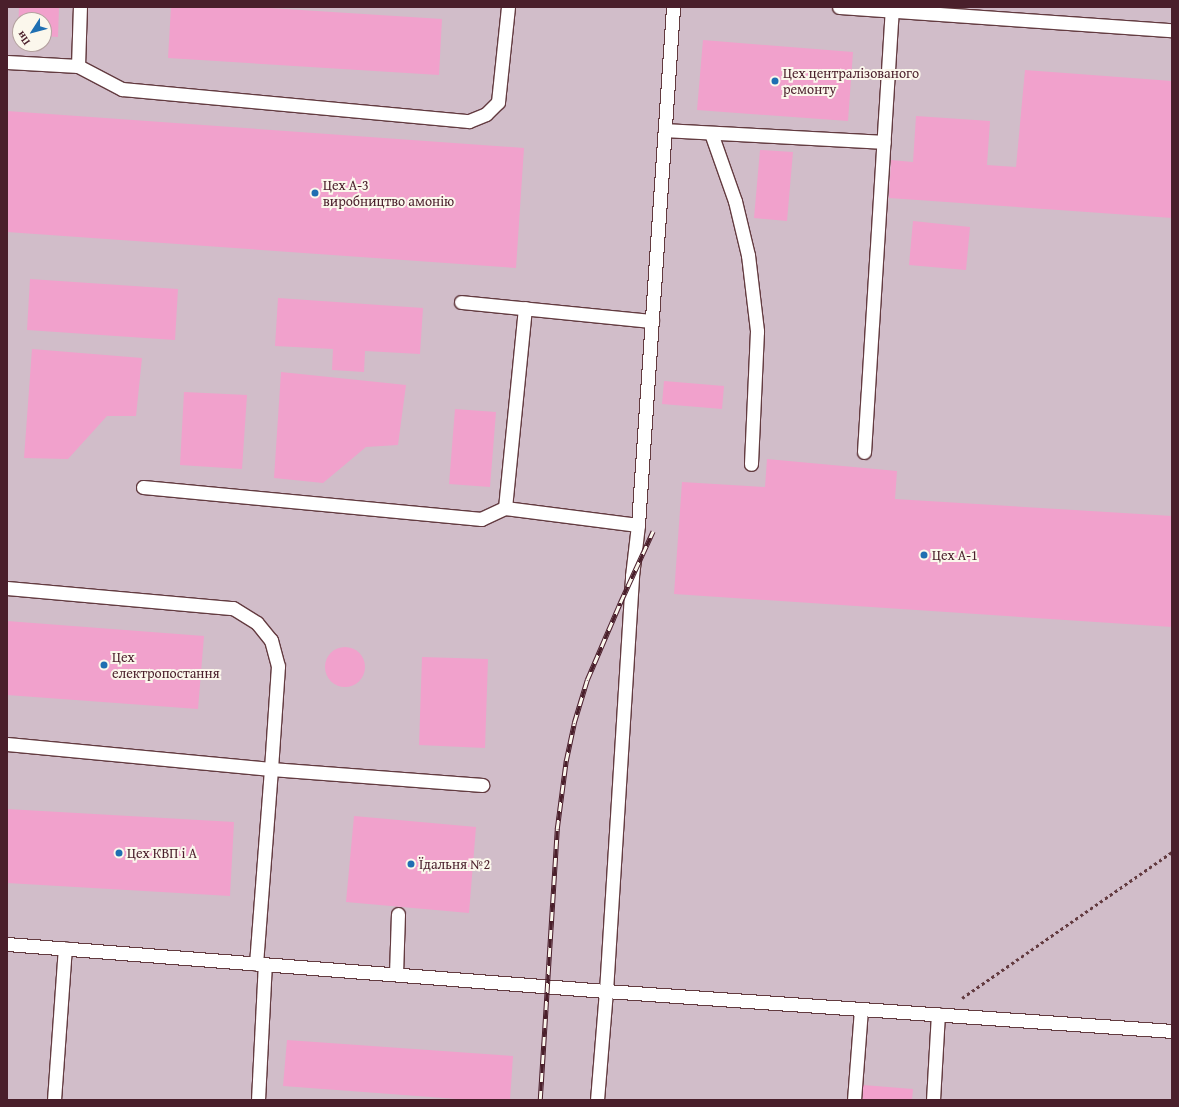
<!DOCTYPE html>
<meta charset="utf-8">
<style>
body{margin:0}
#map{position:relative;width:1179px;height:1107px;overflow:hidden;background:#eedcba;font-family:"Gentium Book Plus",serif}
div>[style]{position:absolute}
[style*='--x']{left:calc(var(--x)*1px);top:calc(var(--y)*1px);width:calc(var(--w)*1px);rotate:calc(var(--a)*1deg)}
.industrial>*{inset:0;background:#d1bdc9}
.building>*{inset:0;background:#f1a1cc}
.round{border-radius:50%}
.path>*{height:2.5px;margin-top:-1.25px;transform-origin:0;background:repeating-linear-gradient(90deg,#633b40 0 3px,transparent 0 6px)}
.roads{filter:drop-shadow(1px 0 #633b40) drop-shadow(-1px 0 #633b40) drop-shadow(0 1px #633b40) drop-shadow(0 -1px #633b40)}
.service>*{height:13px;margin:-6.5px;padding:0 6.5px;transform-origin:6.5px;border-radius:6.5px;background:#fff}
.rail>*{height:4.5px;margin-top:-2.25px;transform-origin:0;background:repeating-linear-gradient(90deg,#fbf7ec 0 9px,#4a1f2b 0 18px);box-sizing:border-box;border-block:1px solid #4a1f2b}
.dots>*{width:11px;height:11px;translate:-50% -50%;box-sizing:border-box;border:2px solid #fbf7ec;border-radius:50%}
span{translate:-50% -50%;white-space:nowrap;text-align:center;line-height:1.15;-webkit-text-stroke:4px #fbf7ec;paint-order:stroke}
.poi-label{font-size:14px;color:#4a1f2b}
.left{translate:0 -50%;text-align:left}
.frame{position:absolute;inset:0;border:8px solid #4a1f2b;pointer-events:none}
.north{position:absolute;left:12px;top:12px;width:40px;height:40px;box-sizing:border-box;background:#fbf7ec;border:1px solid #b4a19f;border-radius:50%;rotate:234deg;font-size:11px;font-weight:700;line-height:16px;text-align:center;color:#4a1f2b}
.north::after{content:'';display:block;margin:auto;width:14px;height:18px;background:#1f6fb2;clip-path:polygon(50% 0,100% 100%,50% 72%,0 100%)}
</style>
<div id="map">
<div class="industrial">
<i style="clip-path:polygon(evenodd,7px 7px,1172px 7px,1172px 1100px,7px 1100px,7px 7px,20px 20px,44px 20px,44px 44px,20px 44px,20px 20px)"></i>
</div>
<div class="building">
<i style="clip-path:polygon(19px 7px,59px 7px,58px 37px,44px 36px,44px 20px,20px 20px,20px 34px,18px 34px)"></i>
<i style="clip-path:polygon(171px 7px,254px 7px,442px 19px,439px 75px,168px 58px)"></i>
<i style="clip-path:polygon(703px 40px,853px 52px,848px 121px,697px 110px)"></i>
<i style="clip-path:polygon(1025px 70px,1172px 81px,1172px 218px,889px 198px,891px 160px,913px 162px,916px 116px,990px 121px,987px 165px,1016px 167px)"></i>
<i style="clip-path:polygon(7px 111px,524px 148px,516px 268px,7px 232px)"></i>
<i style="clip-path:polygon(760px 150px,793px 152px,787px 221px,754px 218px)"></i>
<i style="clip-path:polygon(913px 221px,970px 227px,966px 270px,909px 265px)"></i>
<i style="clip-path:polygon(30px 279px,178px 289px,175px 340px,27px 330px)"></i>
<i style="clip-path:polygon(278px 298px,423px 308px,420px 354px,365px 351px,364px 372px,332px 370px,333px 349px,275px 346px)"></i>
<i style="clip-path:polygon(32px 349px,142px 358px,136px 416px,107px 416px,68px 459px,24px 458px)"></i>
<i style="clip-path:polygon(281px 372px,406px 385px,398px 445px,366px 447px,323px 483px,274px 478px)"></i>
<i style="clip-path:polygon(664px 381px,724px 386px,722px 409px,662px 404px)"></i>
<i style="clip-path:polygon(184px 392px,247px 395px,242px 469px,180px 465px)"></i>
<i style="clip-path:polygon(455px 409px,496px 412px,490px 487px,449px 484px)"></i>
<i style="clip-path:polygon(767px 459px,897px 471px,895px 499px,1172px 516px,1172px 627px,674px 594px,682px 482px,765px 487px)"></i>
<i style="clip-path:polygon(7px 621px,204px 636px,198px 709px,7px 695px)"></i>
<i class="round" style="left:325px;top:647px;width:40px;height:40px"></i>
<i style="clip-path:polygon(422px 657px,488px 659px,485px 748px,419px 745px)"></i>
<i style="clip-path:polygon(7px 809px,234px 822px,230px 896px,7px 883px)"></i>
<i style="clip-path:polygon(354px 816px,476px 827px,469px 913px,346px 902px)"></i>
<i style="clip-path:polygon(287px 1040px,513px 1056px,510px 1100px,471px 1100px,283px 1086px)"></i>
<i style="clip-path:polygon(863px 1085px,913px 1089px,912px 1100px,862px 1100px)"></i>
</div>
<div class="path">
<i style="--x:962;--y:998;--w:256;--a:-34.8"></i>
</div>
<div class="roads">
<div class="service">
<i style="--x:839;--y:7;--w:334;--a:4"></i>
<i style="--x:7;--y:62;--w:71;--a:3.2"></i>
<i style="--x:78;--y:66;--w:50;--a:27.6"></i>
<i style="--x:122;--y:89;--w:348;--a:5.3"></i>
<i style="--x:469;--y:121;--w:18;--a:-22"></i>
<i style="--x:486;--y:114;--w:17;--a:-45"></i>
<i style="--x:498;--y:102;--w:96;--a:-84"></i>
<i style="--x:78;--y:66;--w:59;--a:-88.1"></i>
<i style="--x:665;--y:130;--w:219;--a:3.1"></i>
<i style="--x:711;--y:133;--w:72;--a:70.6"></i>
<i style="--x:735;--y:201;--w:56;--a:76.5"></i>
<i style="--x:748;--y:255;--w:77;--a:83.2"></i>
<i style="--x:757;--y:331;--w:133;--a:92.6"></i>
<i style="--x:461;--y:302;--w:192;--a:5.7"></i>
<i style="--x:864;--y:452;--w:442;--a:-86.4"></i>
<i style="--x:143;--y:487;--w:340;--a:5.4"></i>
<i style="--x:481;--y:519;--w:26;--a:-25"></i>
<i style="--x:505;--y:508;--w:134;--a:7.3"></i>
<i style="--x:505;--y:508;--w:201;--a:-84.3"></i>
<i style="--x:7;--y:588;--w:227;--a:5.1"></i>
<i style="--x:233;--y:608;--w:28;--a:32"></i>
<i style="--x:257;--y:623;--w:22;--a:51"></i>
<i style="--x:271;--y:640;--w:27;--a:75"></i>
<i style="--x:278;--y:666;--w:103;--a:93.9"></i>
<i style="--x:271;--y:769;--w:212;--a:4.3"></i>
<i style="--x:7;--y:744;--w:265;--a:5.4"></i>
<i style="--x:271;--y:769;--w:195;--a:94.4"></i>
<i style="--x:7;--y:944;--w:601;--a:4.49"></i>
<i style="--x:606;--y:991;--w:567;--a:4.04"></i>
<i style="--x:396;--y:974;--w:60;--a:-88.1"></i>
<i style="--x:54;--y:1100;--w:152;--a:-85.9"></i>
<i style="--x:258;--y:1100;--w:136;--a:-87.1"></i>
<i style="--x:597;--y:1100;--w:109;--a:-85.3"></i>
<i style="--x:606;--y:991;--w:416;--a:-86.4"></i>
<i style="--x:632;--y:576;--w:51;--a:-83.3"></i>
<i style="--x:638;--y:525;--w:519;--a:-86.13"></i>
<i style="--x:854;--y:1100;--w:91;--a:-85.6"></i>
<i style="--x:933;--y:1100;--w:86;--a:-86.7"></i>
</div>
</div>
<div class="rail">
<i style="--x:540;--y:1100;--w:272;--a:-86.4"></i>
<i style="--x:557;--y:829;--w:69;--a:-82.5"></i>
<i style="--x:566;--y:761;--w:39;--a:-78"></i>
<i style="--x:574;--y:723;--w:45;--a:-73.2"></i>
<i style="--x:587;--y:680;--w:84;--a:-66.8"></i>
<i style="--x:620;--y:603;--w:79;--a:-65.4"></i>
</div>
<div class="dots">
<i style="left:775px;top:81px;background:#1f6fb2"></i>
<i style="left:315px;top:193px;background:#1f6fb2"></i>
<i style="left:924px;top:555px;background:#1f6fb2"></i>
<i style="left:104px;top:665px;background:#1f6fb2"></i>
<i style="left:119px;top:853px;background:#1f6fb2"></i>
<i style="left:411px;top:864px;background:#1f6fb2"></i>
</div>
<div class="poi-label">
<span class="left" style="left:783px;top:81px">Цех централізованого<br>ремонту</span>
<span class="left" style="left:323px;top:193px">Цех А-3<br>виробництво амонію</span>
<span class="left" style="left:932px;top:555px">Цех А-1</span>
<span class="left" style="left:112px;top:665px">Цех<br>електропостання</span>
<span class="left" style="left:127px;top:853px">Цех КВП і А</span>
<span class="left" style="left:419px;top:864px">Їдальня №2</span>
</div>
<div class="frame"></div>
<div class="north">Пн</div>
</div>
